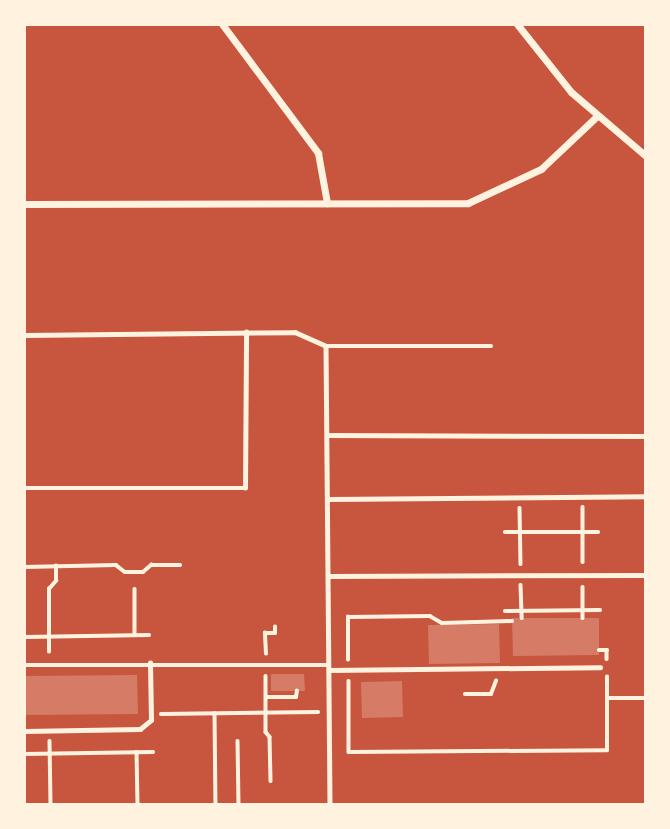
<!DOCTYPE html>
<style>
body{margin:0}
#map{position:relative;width:670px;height:829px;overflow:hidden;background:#c8553d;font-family:Overpass,sans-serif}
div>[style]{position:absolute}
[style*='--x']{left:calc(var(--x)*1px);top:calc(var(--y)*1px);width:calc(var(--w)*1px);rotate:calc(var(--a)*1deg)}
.building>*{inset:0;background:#d67c66}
.path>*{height:3.5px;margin:-1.75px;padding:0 1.75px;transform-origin:1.75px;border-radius:1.75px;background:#fff3e0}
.service>*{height:4.5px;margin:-2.25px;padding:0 2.25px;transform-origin:2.25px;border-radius:2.25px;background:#fff3e0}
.minor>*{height:7px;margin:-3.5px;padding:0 3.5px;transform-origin:3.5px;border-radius:3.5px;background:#fff3e0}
span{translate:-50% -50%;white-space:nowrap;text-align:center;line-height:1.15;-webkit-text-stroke:5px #fff3e0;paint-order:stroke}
.frame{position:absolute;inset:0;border:26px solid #fff3e0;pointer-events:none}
</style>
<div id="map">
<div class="building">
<i style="clip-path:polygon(512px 618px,599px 618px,599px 655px,513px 656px)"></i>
<i style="clip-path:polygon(499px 624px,500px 663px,429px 664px,428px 625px)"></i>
<i style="clip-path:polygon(271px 674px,304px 674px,305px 691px,271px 691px)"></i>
<i style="clip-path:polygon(137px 675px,138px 714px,24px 715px,24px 676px)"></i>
<i style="clip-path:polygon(402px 681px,403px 717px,362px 718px,361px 682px)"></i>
</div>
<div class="path">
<i style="--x:583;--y:507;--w:55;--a:90"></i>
<i style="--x:520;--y:508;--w:56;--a:89"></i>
<i style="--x:505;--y:532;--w:93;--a:0"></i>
<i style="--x:24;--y:567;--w:92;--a:-1.2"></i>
<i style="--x:116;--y:565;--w:11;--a:38"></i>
<i style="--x:125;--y:572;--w:18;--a:0"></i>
<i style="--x:143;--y:572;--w:11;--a:-41"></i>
<i style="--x:151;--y:565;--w:29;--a:0"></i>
<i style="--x:521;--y:585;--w:33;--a:88"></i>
<i style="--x:583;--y:587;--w:31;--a:90"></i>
<i style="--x:135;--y:589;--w:46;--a:90"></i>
<i style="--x:505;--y:611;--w:95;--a:-0.6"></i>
<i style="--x:24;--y:637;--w:125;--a:-0.9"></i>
<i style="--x:599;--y:650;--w:8;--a:0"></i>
<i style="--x:607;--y:650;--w:9;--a:90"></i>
<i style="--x:49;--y:652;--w:63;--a:-90"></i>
<i style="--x:49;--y:589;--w:11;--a:-49"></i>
<i style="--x:56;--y:581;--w:15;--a:-90"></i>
<i style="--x:266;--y:654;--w:21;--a:-93"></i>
<i style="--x:265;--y:633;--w:10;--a:0"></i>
<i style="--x:275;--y:633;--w:6;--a:-90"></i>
<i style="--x:348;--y:660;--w:43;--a:-90"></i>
<i style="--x:348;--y:617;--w:82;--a:-0.7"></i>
<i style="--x:430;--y:616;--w:14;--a:30"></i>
<i style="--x:442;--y:623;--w:70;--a:-1.6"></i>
<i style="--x:266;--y:676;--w:56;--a:90"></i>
<i style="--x:266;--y:732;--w:6;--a:51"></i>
<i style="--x:270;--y:737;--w:44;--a:88.7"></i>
<i style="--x:349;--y:681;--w:71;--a:90"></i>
<i style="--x:349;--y:752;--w:258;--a:-0.4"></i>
<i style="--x:607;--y:750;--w:73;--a:-90"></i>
<i style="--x:465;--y:694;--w:26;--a:0"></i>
<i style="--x:491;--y:694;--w:14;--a:-69"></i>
<i style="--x:266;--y:697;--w:30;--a:0"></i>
<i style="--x:296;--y:697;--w:6;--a:-81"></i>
<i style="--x:607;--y:698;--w:39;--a:0"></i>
<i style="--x:215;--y:713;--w:91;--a:89.4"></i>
<i style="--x:161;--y:714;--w:157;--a:-0.7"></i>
<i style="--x:50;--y:741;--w:63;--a:89.1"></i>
<i style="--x:238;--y:741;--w:63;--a:89.1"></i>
<i style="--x:137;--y:752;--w:52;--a:88.9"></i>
<i style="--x:24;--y:754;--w:129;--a:-0.9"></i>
</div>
<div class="service">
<i style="--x:24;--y:335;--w:271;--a:-0.6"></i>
<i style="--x:295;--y:332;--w:34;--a:24"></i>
<i style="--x:326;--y:346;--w:165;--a:0"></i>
<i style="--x:326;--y:346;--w:458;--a:89.5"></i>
<i style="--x:327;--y:435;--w:319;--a:0.2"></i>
<i style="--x:24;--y:488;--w:221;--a:0"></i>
<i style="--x:245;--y:488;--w:156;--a:-89.6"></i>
<i style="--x:328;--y:499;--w:318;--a:-0.5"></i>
<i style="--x:328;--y:576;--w:318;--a:-0.2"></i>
<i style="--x:24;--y:665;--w:305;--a:0"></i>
<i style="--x:329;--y:670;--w:271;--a:-0.6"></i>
<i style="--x:24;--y:731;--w:116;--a:-1"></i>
<i style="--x:140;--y:729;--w:14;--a:-39"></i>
<i style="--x:151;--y:720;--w:57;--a:-91"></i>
</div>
<div class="minor">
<i style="--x:222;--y:24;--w:161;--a:53.3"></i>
<i style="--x:318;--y:153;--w:51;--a:79.8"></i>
<i style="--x:517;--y:24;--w:87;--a:51.5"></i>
<i style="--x:571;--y:92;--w:99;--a:40.5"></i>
<i style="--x:24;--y:204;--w:444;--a:-0.1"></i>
<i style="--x:468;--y:203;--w:81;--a:-25"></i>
<i style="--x:541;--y:169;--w:77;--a:-43.4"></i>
</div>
<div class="frame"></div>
</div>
